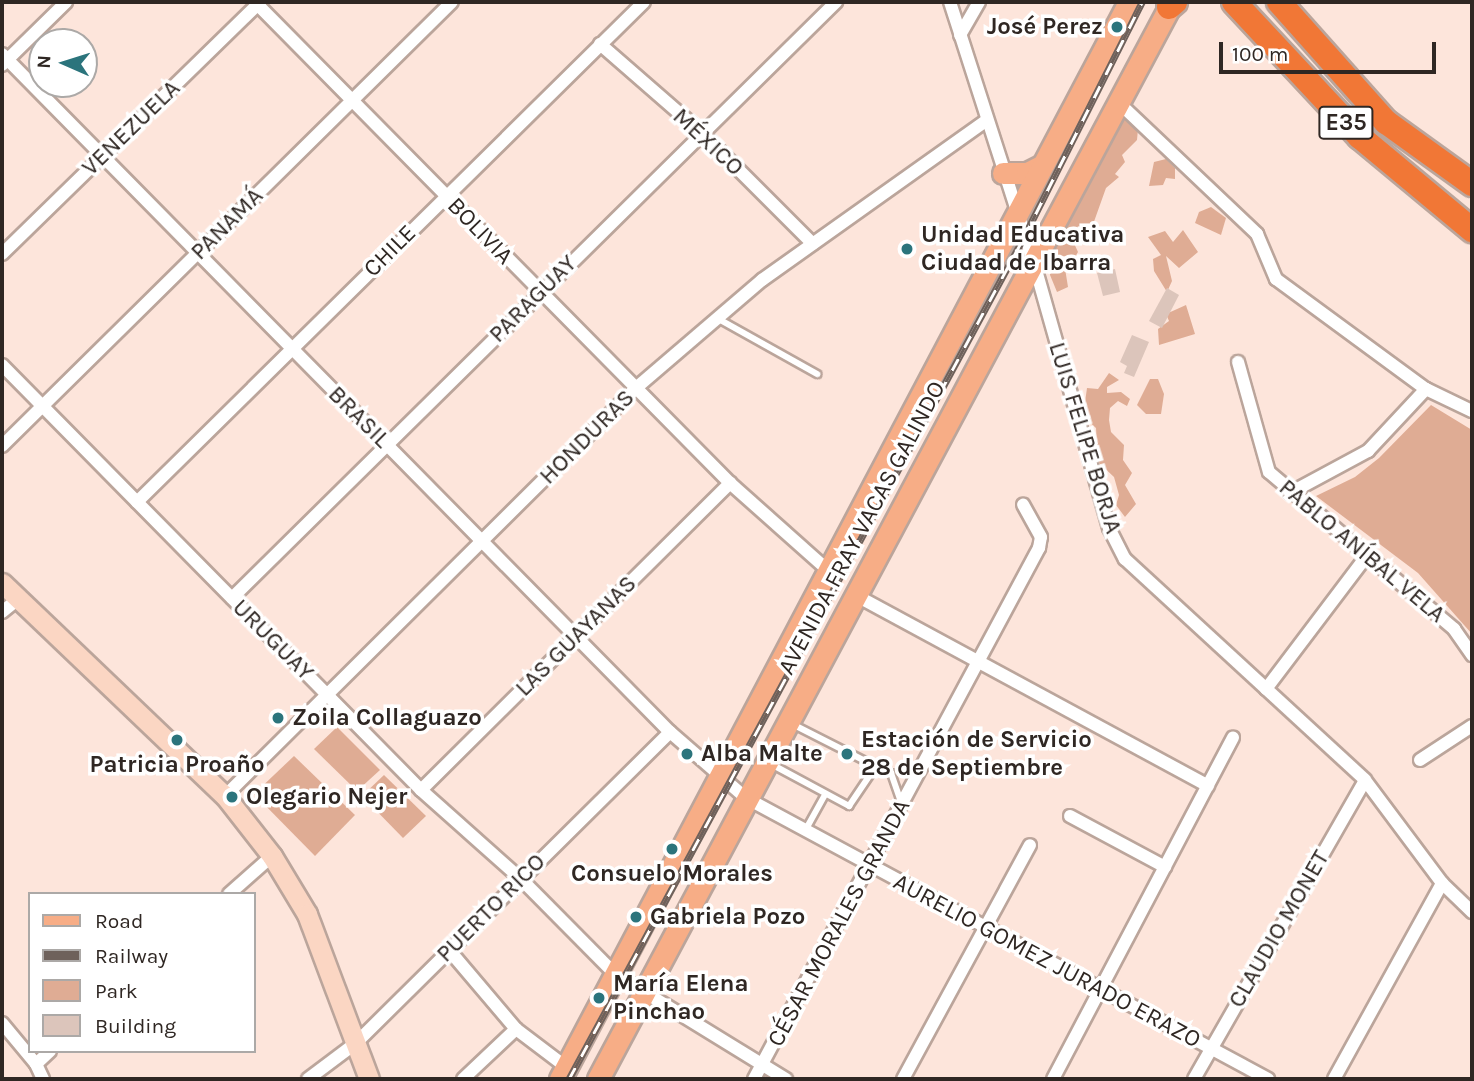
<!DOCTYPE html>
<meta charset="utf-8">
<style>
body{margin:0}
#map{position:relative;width:1474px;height:1081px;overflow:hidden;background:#fde5db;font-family:Karla,sans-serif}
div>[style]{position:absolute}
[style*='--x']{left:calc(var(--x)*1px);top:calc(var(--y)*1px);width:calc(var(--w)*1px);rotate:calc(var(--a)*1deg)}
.green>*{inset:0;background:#dfac94}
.building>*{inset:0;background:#dcc5bb}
.roads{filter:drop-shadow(2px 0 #bba59b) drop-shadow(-2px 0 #bba59b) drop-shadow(0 2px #bba59b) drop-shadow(0 -2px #bba59b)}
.lane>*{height:6px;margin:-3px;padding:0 3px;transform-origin:3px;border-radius:3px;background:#fff}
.street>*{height:12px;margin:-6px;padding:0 6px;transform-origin:6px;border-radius:6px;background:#fff}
.secondary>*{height:19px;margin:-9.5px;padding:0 9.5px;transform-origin:9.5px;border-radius:9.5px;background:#fbd6c3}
.primary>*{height:21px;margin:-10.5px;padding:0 10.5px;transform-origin:10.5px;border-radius:10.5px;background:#f7ad86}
.highway>*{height:24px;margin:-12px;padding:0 12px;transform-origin:12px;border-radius:12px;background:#f17736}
.rail>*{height:7px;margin-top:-3.5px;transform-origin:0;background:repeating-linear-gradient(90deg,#fff 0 13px,#6e615b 0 26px);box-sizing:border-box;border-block:2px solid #6e615b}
.dots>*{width:19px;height:19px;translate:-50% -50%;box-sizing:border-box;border:4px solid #fff;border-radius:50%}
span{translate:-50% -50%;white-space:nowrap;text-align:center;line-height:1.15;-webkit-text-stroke:7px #fff;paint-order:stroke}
.shield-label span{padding:2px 5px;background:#fff;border:2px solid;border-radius:5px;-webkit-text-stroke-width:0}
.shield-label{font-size:23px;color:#2f2723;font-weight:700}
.poi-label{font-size:24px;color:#2f2723;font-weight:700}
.right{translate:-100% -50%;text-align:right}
.left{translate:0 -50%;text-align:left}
.street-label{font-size:24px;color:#2f2723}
.frame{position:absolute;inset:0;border:4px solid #2f2723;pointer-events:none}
.legend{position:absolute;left:28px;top:892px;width:228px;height:161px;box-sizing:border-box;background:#fff;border:2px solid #aca9a7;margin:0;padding:9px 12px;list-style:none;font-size:21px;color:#2f2723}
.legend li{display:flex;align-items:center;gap:14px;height:35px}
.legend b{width:35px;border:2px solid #aca9a7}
.north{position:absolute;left:28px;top:28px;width:70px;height:70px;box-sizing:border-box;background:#fff;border:2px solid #aca9a7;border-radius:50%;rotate:273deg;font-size:19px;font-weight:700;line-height:28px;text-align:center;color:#2f2723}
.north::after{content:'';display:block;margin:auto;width:24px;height:32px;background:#2b747c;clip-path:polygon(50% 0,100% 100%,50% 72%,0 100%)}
.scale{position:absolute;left:1219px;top:42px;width:217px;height:32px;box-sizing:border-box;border:4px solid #2f2723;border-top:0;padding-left:9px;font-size:21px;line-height:24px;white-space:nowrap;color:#2f2723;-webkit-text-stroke:5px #fff;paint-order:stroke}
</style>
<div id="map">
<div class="green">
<i style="clip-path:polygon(1125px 114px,1138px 129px,1137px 140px,1122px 155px,1125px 162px,1115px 174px,1119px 177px,1106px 188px,1091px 230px,1073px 241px,1078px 252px,1075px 257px,1063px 256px,1068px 287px,1057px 292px,1050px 275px,1051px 249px,1074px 208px,1074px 200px,1081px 196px,1096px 167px,1101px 150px,1107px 147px,1114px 124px)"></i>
<i style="clip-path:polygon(1166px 159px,1175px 168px,1175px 179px,1166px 178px,1163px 185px,1149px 186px,1154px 162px)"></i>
<i style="clip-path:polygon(1211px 207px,1226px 218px,1221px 235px,1195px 223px,1199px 212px)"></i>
<i style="clip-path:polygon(1183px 230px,1198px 252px,1179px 268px,1166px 256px,1172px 281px,1167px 292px,1154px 271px,1153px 259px,1161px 255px,1148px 237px,1165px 231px,1173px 242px)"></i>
<i style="clip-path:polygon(1186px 305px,1195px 334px,1159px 345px,1158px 329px,1169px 321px,1166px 314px)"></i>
<i style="clip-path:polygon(1109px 373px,1119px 380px,1107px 387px,1107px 393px,1121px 392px,1130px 399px,1127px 406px,1118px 401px,1110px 408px,1109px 420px,1111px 432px,1124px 445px,1123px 460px,1132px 473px,1125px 485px,1136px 504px,1125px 517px,1116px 505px,1119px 495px,1114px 477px,1098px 462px,1096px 428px,1083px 416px,1087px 388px,1098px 389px)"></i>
<i style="clip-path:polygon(1150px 379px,1158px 379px,1164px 394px,1161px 414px,1146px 414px,1137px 405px)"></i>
<i style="clip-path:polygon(1431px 405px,1472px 430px,1472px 634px,1418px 573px,1316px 496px,1355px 477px,1379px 458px)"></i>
<i style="clip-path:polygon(337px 727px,380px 770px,357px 791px,314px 749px)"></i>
<i style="clip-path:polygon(294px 756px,355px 815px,315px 856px,254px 794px)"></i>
<i style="clip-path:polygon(384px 775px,426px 816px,403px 838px,362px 796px)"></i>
</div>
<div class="building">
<i style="clip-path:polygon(1115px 269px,1120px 292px,1103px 296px,1097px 273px)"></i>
<i style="clip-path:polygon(1167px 288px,1179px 295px,1162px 328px,1149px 321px)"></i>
<i style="clip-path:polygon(1132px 335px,1149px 342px,1134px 377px,1124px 373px,1127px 366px,1120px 362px)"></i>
</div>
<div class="roads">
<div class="lane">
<i style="--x:717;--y:318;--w:115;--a:29.2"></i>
<i style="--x:771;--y:764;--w:89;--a:28.3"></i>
<i style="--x:849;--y:806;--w:41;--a:-55.9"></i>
<i style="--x:872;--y:772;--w:8;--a:-97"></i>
<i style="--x:871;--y:764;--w:89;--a:-153.1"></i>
<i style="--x:873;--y:768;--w:19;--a:16"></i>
<i style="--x:891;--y:773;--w:31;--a:71"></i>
<i style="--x:806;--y:829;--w:39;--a:-61"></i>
</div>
<div class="street">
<i style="--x:255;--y:2;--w:676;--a:45.36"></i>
<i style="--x:730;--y:483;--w:134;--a:41.7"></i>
<i style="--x:950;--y:2;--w:274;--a:72.2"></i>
<i style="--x:1034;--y:263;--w:275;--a:74.2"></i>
<i style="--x:1109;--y:528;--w:35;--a:63"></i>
<i style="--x:1125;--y:559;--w:326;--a:42.6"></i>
<i style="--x:1365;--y:780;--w:129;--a:53.2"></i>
<i style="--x:1442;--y:883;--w:42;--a:44"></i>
<i style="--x:960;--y:35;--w:38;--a:-60"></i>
<i style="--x:600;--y:44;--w:134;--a:41.1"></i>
<i style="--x:701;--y:132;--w:158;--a:45"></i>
<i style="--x:2;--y:54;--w:952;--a:45.43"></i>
<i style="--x:670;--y:732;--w:101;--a:41"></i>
<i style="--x:746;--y:798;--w:593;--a:28.29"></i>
<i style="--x:2;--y:65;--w:90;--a:-44.5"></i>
<i style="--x:1118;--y:102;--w:192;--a:43.5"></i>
<i style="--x:1257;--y:234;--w:49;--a:67.1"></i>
<i style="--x:1276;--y:279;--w:186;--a:36.3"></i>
<i style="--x:1426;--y:389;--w:51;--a:25.6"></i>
<i style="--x:2;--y:254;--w:361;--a:-44.3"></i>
<i style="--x:1238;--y:362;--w:114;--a:74.3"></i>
<i style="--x:1269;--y:472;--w:243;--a:40.3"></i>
<i style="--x:1454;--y:629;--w:32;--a:55"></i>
<i style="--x:2;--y:365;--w:597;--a:45.41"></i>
<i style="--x:421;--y:790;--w:134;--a:41.7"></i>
<i style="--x:521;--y:879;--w:134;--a:45.3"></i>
<i style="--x:615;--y:974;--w:201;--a:31.6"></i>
<i style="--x:2;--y:446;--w:632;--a:-44.62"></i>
<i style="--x:1290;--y:493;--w:89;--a:-28.3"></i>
<i style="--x:1368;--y:451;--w:85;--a:-46.9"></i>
<i style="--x:137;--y:502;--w:712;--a:-44.6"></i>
<i style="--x:857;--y:596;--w:399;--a:28.4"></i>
<i style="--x:232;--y:598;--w:849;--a:-44.62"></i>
<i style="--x:2;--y:612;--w:21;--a:-39"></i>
<i style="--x:1266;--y:689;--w:166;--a:-52.9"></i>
<i style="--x:1420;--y:760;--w:62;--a:-33.2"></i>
<i style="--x:421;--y:790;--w:436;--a:-44.8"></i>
<i style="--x:225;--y:796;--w:579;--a:-44.79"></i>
<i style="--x:636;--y:388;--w:166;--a:-40.6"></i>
<i style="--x:762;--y:280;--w:275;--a:-35.4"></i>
<i style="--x:1070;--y:816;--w:108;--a:28.2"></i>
<i style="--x:229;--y:894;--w:57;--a:-41.5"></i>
<i style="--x:449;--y:950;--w:104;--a:49.7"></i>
<i style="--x:516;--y:1029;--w:63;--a:37.2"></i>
<i style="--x:2;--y:1023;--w:53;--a:50.3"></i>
<i style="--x:36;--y:1064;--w:17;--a:65"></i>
<i style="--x:36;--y:1064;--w:19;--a:-43"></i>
<i style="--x:308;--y:1079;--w:60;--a:-36.9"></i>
<i style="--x:356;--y:1043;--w:442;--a:-44.7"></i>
<i style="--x:463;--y:1079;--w:73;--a:-43.3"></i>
<i style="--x:754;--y:1079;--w:603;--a:-61.78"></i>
<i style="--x:1039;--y:548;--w:11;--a:-80"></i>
<i style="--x:1041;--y:537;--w:37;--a:-119"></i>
<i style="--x:903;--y:1079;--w:266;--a:-61.5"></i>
<i style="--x:1053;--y:1079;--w:386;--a:-62.2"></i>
<i style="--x:1194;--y:1079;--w:344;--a:-60.2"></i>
<i style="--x:1334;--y:1079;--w:224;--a:-61.1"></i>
</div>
<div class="secondary">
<i style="--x:2;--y:583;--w:308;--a:43.7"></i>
<i style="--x:225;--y:796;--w:76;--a:51.9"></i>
<i style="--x:272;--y:856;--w:68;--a:58.9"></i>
<i style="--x:307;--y:914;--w:176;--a:69.4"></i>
</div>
<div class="primary">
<i style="--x:1003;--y:173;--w:24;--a:0"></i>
<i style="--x:1027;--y:173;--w:16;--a:-27"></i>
<i style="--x:560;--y:1079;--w:1218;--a:-62.15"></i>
<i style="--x:598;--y:1079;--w:1220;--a:-61.94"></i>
</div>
<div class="highway">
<i style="--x:1234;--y:2;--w:185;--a:47"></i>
<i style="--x:1360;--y:137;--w:146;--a:39.7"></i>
<i style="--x:1279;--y:2;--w:161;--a:48.3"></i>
<i style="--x:1386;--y:122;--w:106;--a:35.8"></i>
<i style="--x:1169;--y:7;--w:8;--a:-40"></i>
</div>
</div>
<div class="rail">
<i style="--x:569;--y:1079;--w:957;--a:-61.61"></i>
<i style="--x:1024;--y:237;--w:263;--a:-63.3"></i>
</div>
<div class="dots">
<i style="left:1117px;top:27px;background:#2b747c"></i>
<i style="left:907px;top:249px;background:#2b747c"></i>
<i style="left:278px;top:718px;background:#2b747c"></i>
<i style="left:177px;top:740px;background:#2b747c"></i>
<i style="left:687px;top:754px;background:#2b747c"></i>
<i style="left:847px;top:754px;background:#2b747c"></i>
<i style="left:232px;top:797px;background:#2b747c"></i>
<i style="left:672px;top:849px;background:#2b747c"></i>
<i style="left:636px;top:917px;background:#2b747c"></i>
<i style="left:599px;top:998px;background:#2b747c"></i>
</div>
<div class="shield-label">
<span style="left:1346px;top:123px">E35</span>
</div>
<div class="poi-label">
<span class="right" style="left:1103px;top:27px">José Perez</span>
<span class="left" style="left:921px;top:249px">Unidad Educativa<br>Ciudad de Ibarra</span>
<span class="left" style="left:292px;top:718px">Zoila Collaguazo</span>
<span class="left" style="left:861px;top:754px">Estación de Servicio<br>28 de Septiembre</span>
<span class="left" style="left:701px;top:754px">Alba Malte</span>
<span style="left:177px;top:765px">Patricia Proaño</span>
<span class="left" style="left:246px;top:797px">Olegario Nejer</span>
<span style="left:672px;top:874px">Consuelo Morales</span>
<span class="left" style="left:650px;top:917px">Gabriela Pozo</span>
<span class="left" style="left:613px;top:998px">María Elena<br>Pinchao</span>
</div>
<div class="street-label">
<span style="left:131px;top:128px;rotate:-44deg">VENEZUELA</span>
<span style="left:708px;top:142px;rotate:43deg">MÉXICO</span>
<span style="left:227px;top:224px;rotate:-45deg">PANAMÁ</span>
<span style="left:480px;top:231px;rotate:46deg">BOLIVIA</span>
<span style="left:390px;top:251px;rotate:-45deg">CHILE</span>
<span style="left:533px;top:299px;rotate:-45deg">PARAGUAY</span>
<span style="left:359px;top:417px;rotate:45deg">BRASIL</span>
<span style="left:587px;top:437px;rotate:-45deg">HONDURAS</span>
<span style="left:1085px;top:438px;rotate:73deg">LUIS FELIPE BORJA</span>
<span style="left:862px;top:528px;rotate:-62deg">AVENIDA FRAY VACAS GALINDO</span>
<span style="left:1362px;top:551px;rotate:40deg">PABLO ANÍBAL VELA</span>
<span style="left:576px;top:636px;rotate:-45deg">LAS GUAYANAS</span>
<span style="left:273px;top:640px;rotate:45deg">URUGUAY</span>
<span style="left:491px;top:908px;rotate:-45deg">PUERTO RICO</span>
<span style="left:839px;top:923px;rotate:-62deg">CÉSAR MORALES GRANDA</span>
<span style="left:1279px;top:929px;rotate:-60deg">CLAUDIO MONET</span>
<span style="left:1047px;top:961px;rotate:28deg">AURELIO GOMEZ JURADO ERAZO</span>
</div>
<div class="frame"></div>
<ul class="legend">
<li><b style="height:9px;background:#f7ad86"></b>Road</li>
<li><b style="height:9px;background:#6e615b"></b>Railway</li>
<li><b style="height:19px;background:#dfac94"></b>Park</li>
<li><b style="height:19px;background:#dcc5bb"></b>Building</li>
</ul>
<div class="north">N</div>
<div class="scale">100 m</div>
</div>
